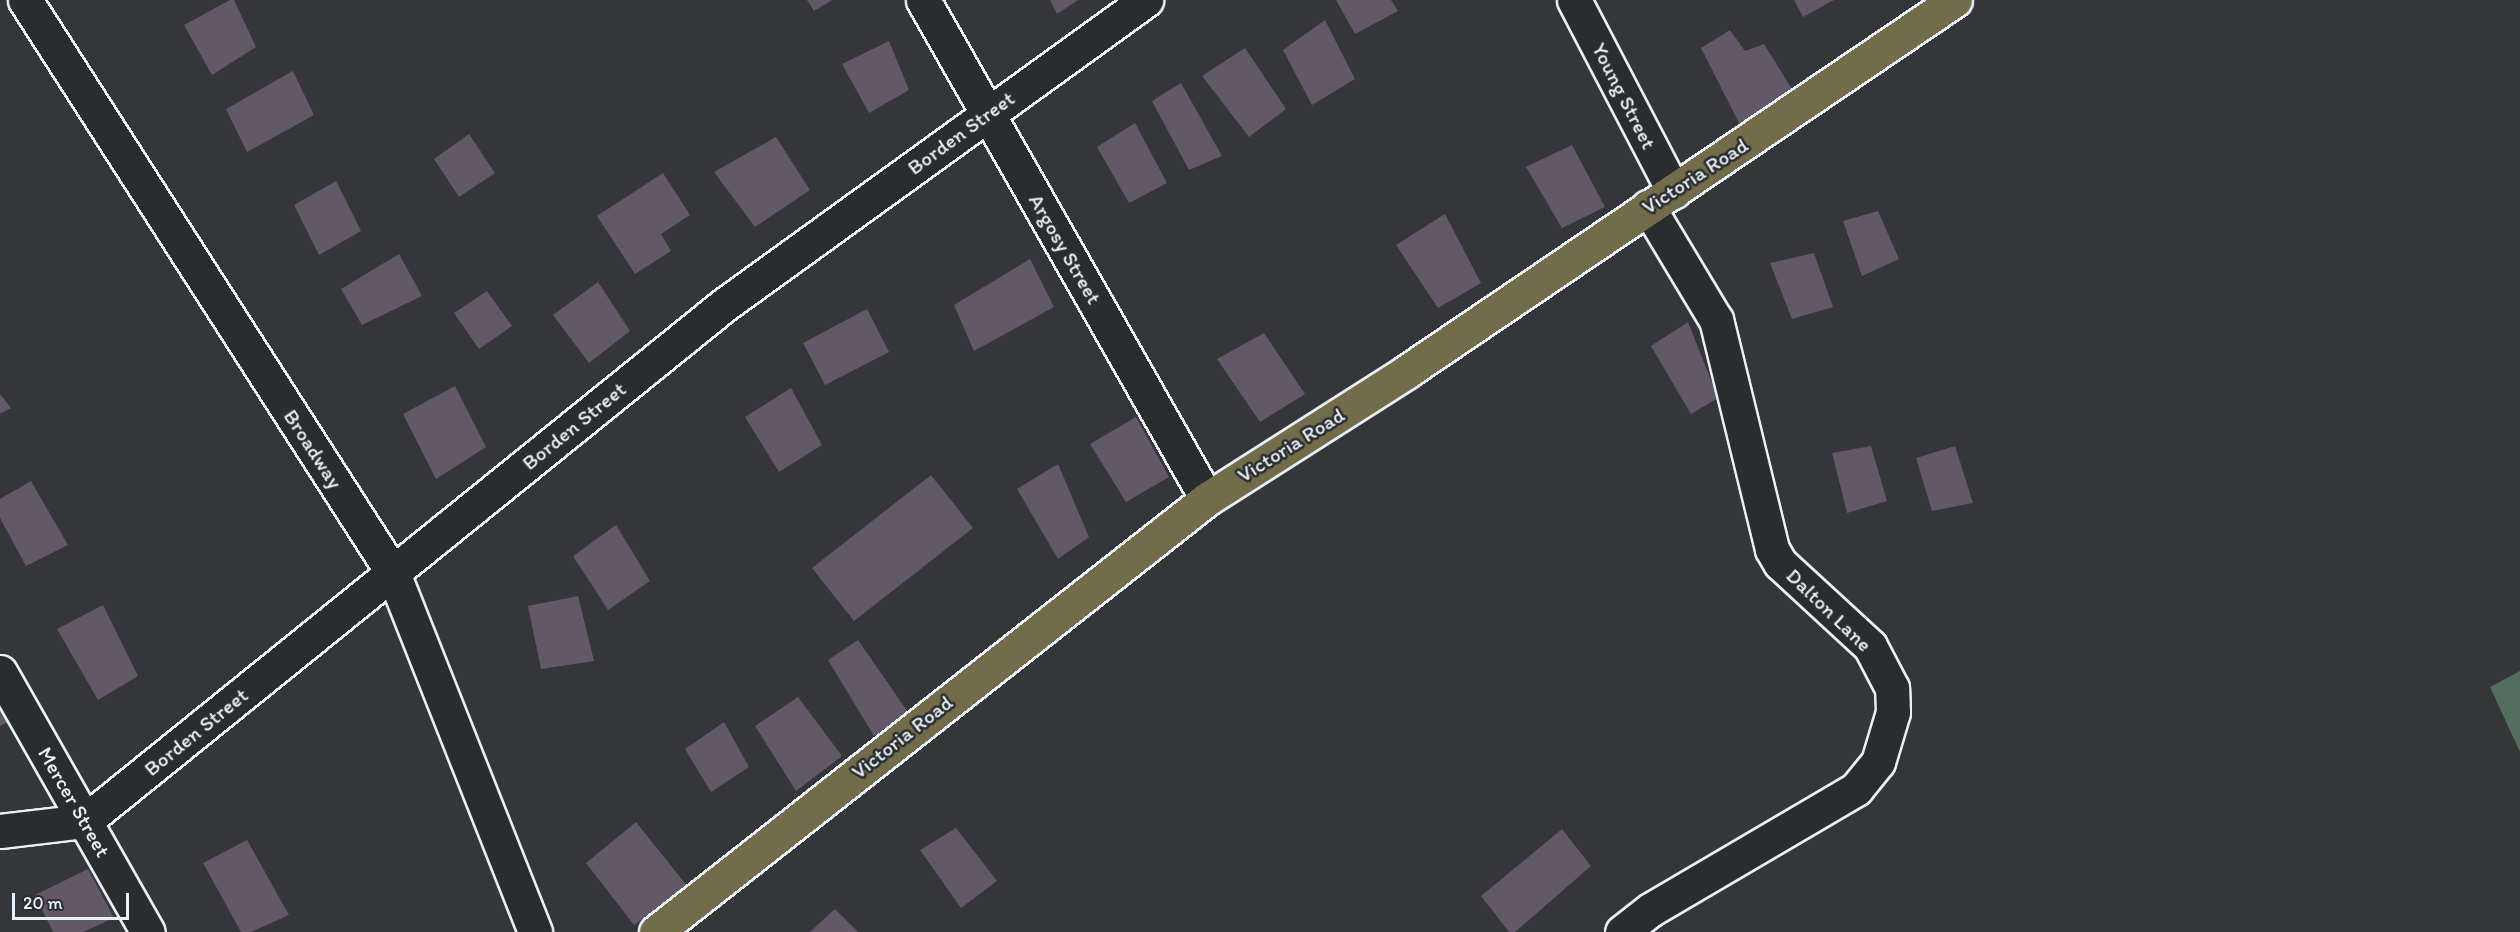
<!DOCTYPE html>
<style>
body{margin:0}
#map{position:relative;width:2520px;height:932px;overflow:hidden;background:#353639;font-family:Itim,sans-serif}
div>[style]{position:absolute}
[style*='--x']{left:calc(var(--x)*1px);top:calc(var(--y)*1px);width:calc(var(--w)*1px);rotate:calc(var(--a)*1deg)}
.green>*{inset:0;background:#536e5d}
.building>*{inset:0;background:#625867}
.roads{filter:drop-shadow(2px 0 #e8f1f8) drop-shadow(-2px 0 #e8f1f8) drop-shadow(0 2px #e8f1f8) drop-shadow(0 -2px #e8f1f8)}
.minor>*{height:33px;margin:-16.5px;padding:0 16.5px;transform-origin:16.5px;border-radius:16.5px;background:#2a2d2e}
.major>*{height:33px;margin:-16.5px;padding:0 16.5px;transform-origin:16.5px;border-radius:16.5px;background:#726c4b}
span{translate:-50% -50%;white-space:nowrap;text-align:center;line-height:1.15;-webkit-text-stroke:5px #2a2d2e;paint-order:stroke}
.street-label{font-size:21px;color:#e8f1f8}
.scale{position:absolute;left:12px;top:893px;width:117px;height:27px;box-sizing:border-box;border:3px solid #e8f1f8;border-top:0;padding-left:8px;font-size:18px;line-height:21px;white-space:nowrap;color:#e8f1f8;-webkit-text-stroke:4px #2a2d2e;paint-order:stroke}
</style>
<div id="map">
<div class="green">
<i style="clip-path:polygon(2520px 671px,2520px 752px,2490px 687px)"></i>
</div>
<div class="building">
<i style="clip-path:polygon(230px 0,234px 0,256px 47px,212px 75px,184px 25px)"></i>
<i style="clip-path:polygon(807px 0,832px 0,814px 11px)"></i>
<i style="clip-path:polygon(1050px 0,1078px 0,1057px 14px)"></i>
<i style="clip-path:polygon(1336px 0,1391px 0,1398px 11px,1355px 34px)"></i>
<i style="clip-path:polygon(1794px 0,1834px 0,1803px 17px)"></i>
<i style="clip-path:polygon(1325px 20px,1355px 79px,1312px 105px,1283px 50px)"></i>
<i style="clip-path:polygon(1730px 30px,1745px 51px,1764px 44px,1795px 94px,1741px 127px,1701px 48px)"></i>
<i style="clip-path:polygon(889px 41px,909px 90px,869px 113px,842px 64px)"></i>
<i style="clip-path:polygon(1245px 48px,1286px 109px,1249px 137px,1202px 76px)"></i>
<i style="clip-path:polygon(293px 71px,314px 115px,247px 152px,226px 109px)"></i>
<i style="clip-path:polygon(1181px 83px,1222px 156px,1189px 170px,1152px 101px)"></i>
<i style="clip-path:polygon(1135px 123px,1167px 183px,1129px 203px,1097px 147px)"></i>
<i style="clip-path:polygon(469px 134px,495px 173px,459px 197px,434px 159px)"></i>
<i style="clip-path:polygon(776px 137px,810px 190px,755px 227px,714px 172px)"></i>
<i style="clip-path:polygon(1572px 145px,1605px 207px,1562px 228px,1526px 167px)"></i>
<i style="clip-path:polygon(663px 173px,690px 215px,661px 234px,671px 251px,635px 274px,597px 216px)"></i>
<i style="clip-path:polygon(336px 181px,361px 231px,319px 255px,294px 205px)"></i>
<i style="clip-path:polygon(1878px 211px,1899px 259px,1862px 276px,1843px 221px)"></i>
<i style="clip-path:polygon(1445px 214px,1481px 283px,1438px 308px,1396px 245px)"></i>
<i style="clip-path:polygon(1814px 253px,1833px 307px,1792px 319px,1770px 263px)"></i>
<i style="clip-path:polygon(399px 254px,422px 296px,362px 325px,341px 289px)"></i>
<i style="clip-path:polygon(1030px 259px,1054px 307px,974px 351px,954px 305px)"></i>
<i style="clip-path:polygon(598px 282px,630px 331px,589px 363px,553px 315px)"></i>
<i style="clip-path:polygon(487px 291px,512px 326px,479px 349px,454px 313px)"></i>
<i style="clip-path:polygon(867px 309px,889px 352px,825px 385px,803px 343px)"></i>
<i style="clip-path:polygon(1688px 322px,1718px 398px,1691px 414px,1651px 346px)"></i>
<i style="clip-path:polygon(1264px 333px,1305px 394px,1260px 422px,1217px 359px)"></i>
<i style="clip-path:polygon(455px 386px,486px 447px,436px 479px,403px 414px)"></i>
<i style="clip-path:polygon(791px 388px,822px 445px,779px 472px,745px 417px)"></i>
<i style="clip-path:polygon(0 394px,11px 408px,0 414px)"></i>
<i style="clip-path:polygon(1136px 417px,1169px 477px,1126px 502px,1090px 444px)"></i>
<i style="clip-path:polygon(1871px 446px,1887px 501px,1847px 513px,1832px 453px)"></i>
<i style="clip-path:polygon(1955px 446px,1973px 503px,1932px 511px,1916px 458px)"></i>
<i style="clip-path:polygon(1058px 464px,1089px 537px,1058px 559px,1017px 489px)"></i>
<i style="clip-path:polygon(931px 475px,973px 528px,854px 621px,812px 568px)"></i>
<i style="clip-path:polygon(31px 481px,68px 545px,26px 566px,0 518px,0 499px)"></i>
<i style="clip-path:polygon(616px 525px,650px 581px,608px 610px,573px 556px)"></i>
<i style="clip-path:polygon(578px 596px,594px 661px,541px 669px,528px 606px)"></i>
<i style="clip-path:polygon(103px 605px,138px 676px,98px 700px,57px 629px)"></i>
<i style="clip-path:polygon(858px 640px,908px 712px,874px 736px,828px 660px)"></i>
<i style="clip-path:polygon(798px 697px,842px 756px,796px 791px,755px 726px)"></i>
<i style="clip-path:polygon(0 709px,8px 722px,0 726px)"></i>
<i style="clip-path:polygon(724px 722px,749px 767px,711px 792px,685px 749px)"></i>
<i style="clip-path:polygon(636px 822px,688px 887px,634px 925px,586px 863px)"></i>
<i style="clip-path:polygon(956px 828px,997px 881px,961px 908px,920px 850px)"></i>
<i style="clip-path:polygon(1562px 829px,1591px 866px,1515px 932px,1509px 932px,1481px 896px)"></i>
<i style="clip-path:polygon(247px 840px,289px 915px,251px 932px,241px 932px,203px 863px)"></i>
<i style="clip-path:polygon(88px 869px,114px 918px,83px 932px,53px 932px,35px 895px)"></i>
<i style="clip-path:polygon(835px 909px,858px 932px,810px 932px)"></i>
</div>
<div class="roads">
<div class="minor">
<i style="--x:25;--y:0;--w:681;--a:57.29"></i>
<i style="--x:393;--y:573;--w:386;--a:68.4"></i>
<i style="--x:923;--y:0;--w:574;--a:60.35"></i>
<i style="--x:1574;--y:0;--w:216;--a:62.5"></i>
<i style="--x:0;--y:672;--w:299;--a:60.4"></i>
<i style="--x:0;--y:831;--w:86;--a:-6.7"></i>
<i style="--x:85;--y:821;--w:821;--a:-38.92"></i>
<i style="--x:724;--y:305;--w:521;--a:-35.86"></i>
<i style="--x:1622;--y:932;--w:36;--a:-38"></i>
<i style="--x:1650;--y:910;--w:239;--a:-30.4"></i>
<i style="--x:1856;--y:789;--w:35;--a:-51"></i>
<i style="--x:1878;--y:762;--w:52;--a:-73.3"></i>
<i style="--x:1893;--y:712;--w:24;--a:-92"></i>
<i style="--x:1892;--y:688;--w:47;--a:-117.6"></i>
<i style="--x:1870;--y:646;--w:122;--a:-137.3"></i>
<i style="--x:1780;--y:563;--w:16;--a:-120"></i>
<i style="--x:1772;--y:549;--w:236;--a:-103.7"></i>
<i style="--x:1716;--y:320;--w:132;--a:-121"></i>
</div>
<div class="major">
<i style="--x:656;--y:932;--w:701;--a:-38.16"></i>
<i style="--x:1207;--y:499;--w:236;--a:-32.5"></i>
<i style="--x:1406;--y:372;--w:663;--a:-34.12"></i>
</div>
</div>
<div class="street-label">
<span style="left:1624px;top:96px;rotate:63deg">Young Street</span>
<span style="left:961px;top:133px;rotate:-36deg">Borden Street</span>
<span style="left:1695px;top:176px;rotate:-33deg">Victoria Road</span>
<span style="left:1065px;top:249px;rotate:60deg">Argosy Street</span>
<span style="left:574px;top:426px;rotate:-39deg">Borden Street</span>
<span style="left:1291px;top:445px;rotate:-32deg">Victoria Road</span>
<span style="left:313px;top:449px;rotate:57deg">Broadway</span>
<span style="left:1829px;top:610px;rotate:44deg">Dalton Lane</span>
<span style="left:196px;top:732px;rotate:-39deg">Borden Street</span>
<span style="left:902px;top:737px;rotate:-38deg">Victoria Road</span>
<span style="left:74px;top:802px;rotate:60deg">Mercer Street</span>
</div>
<div class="scale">20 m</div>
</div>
